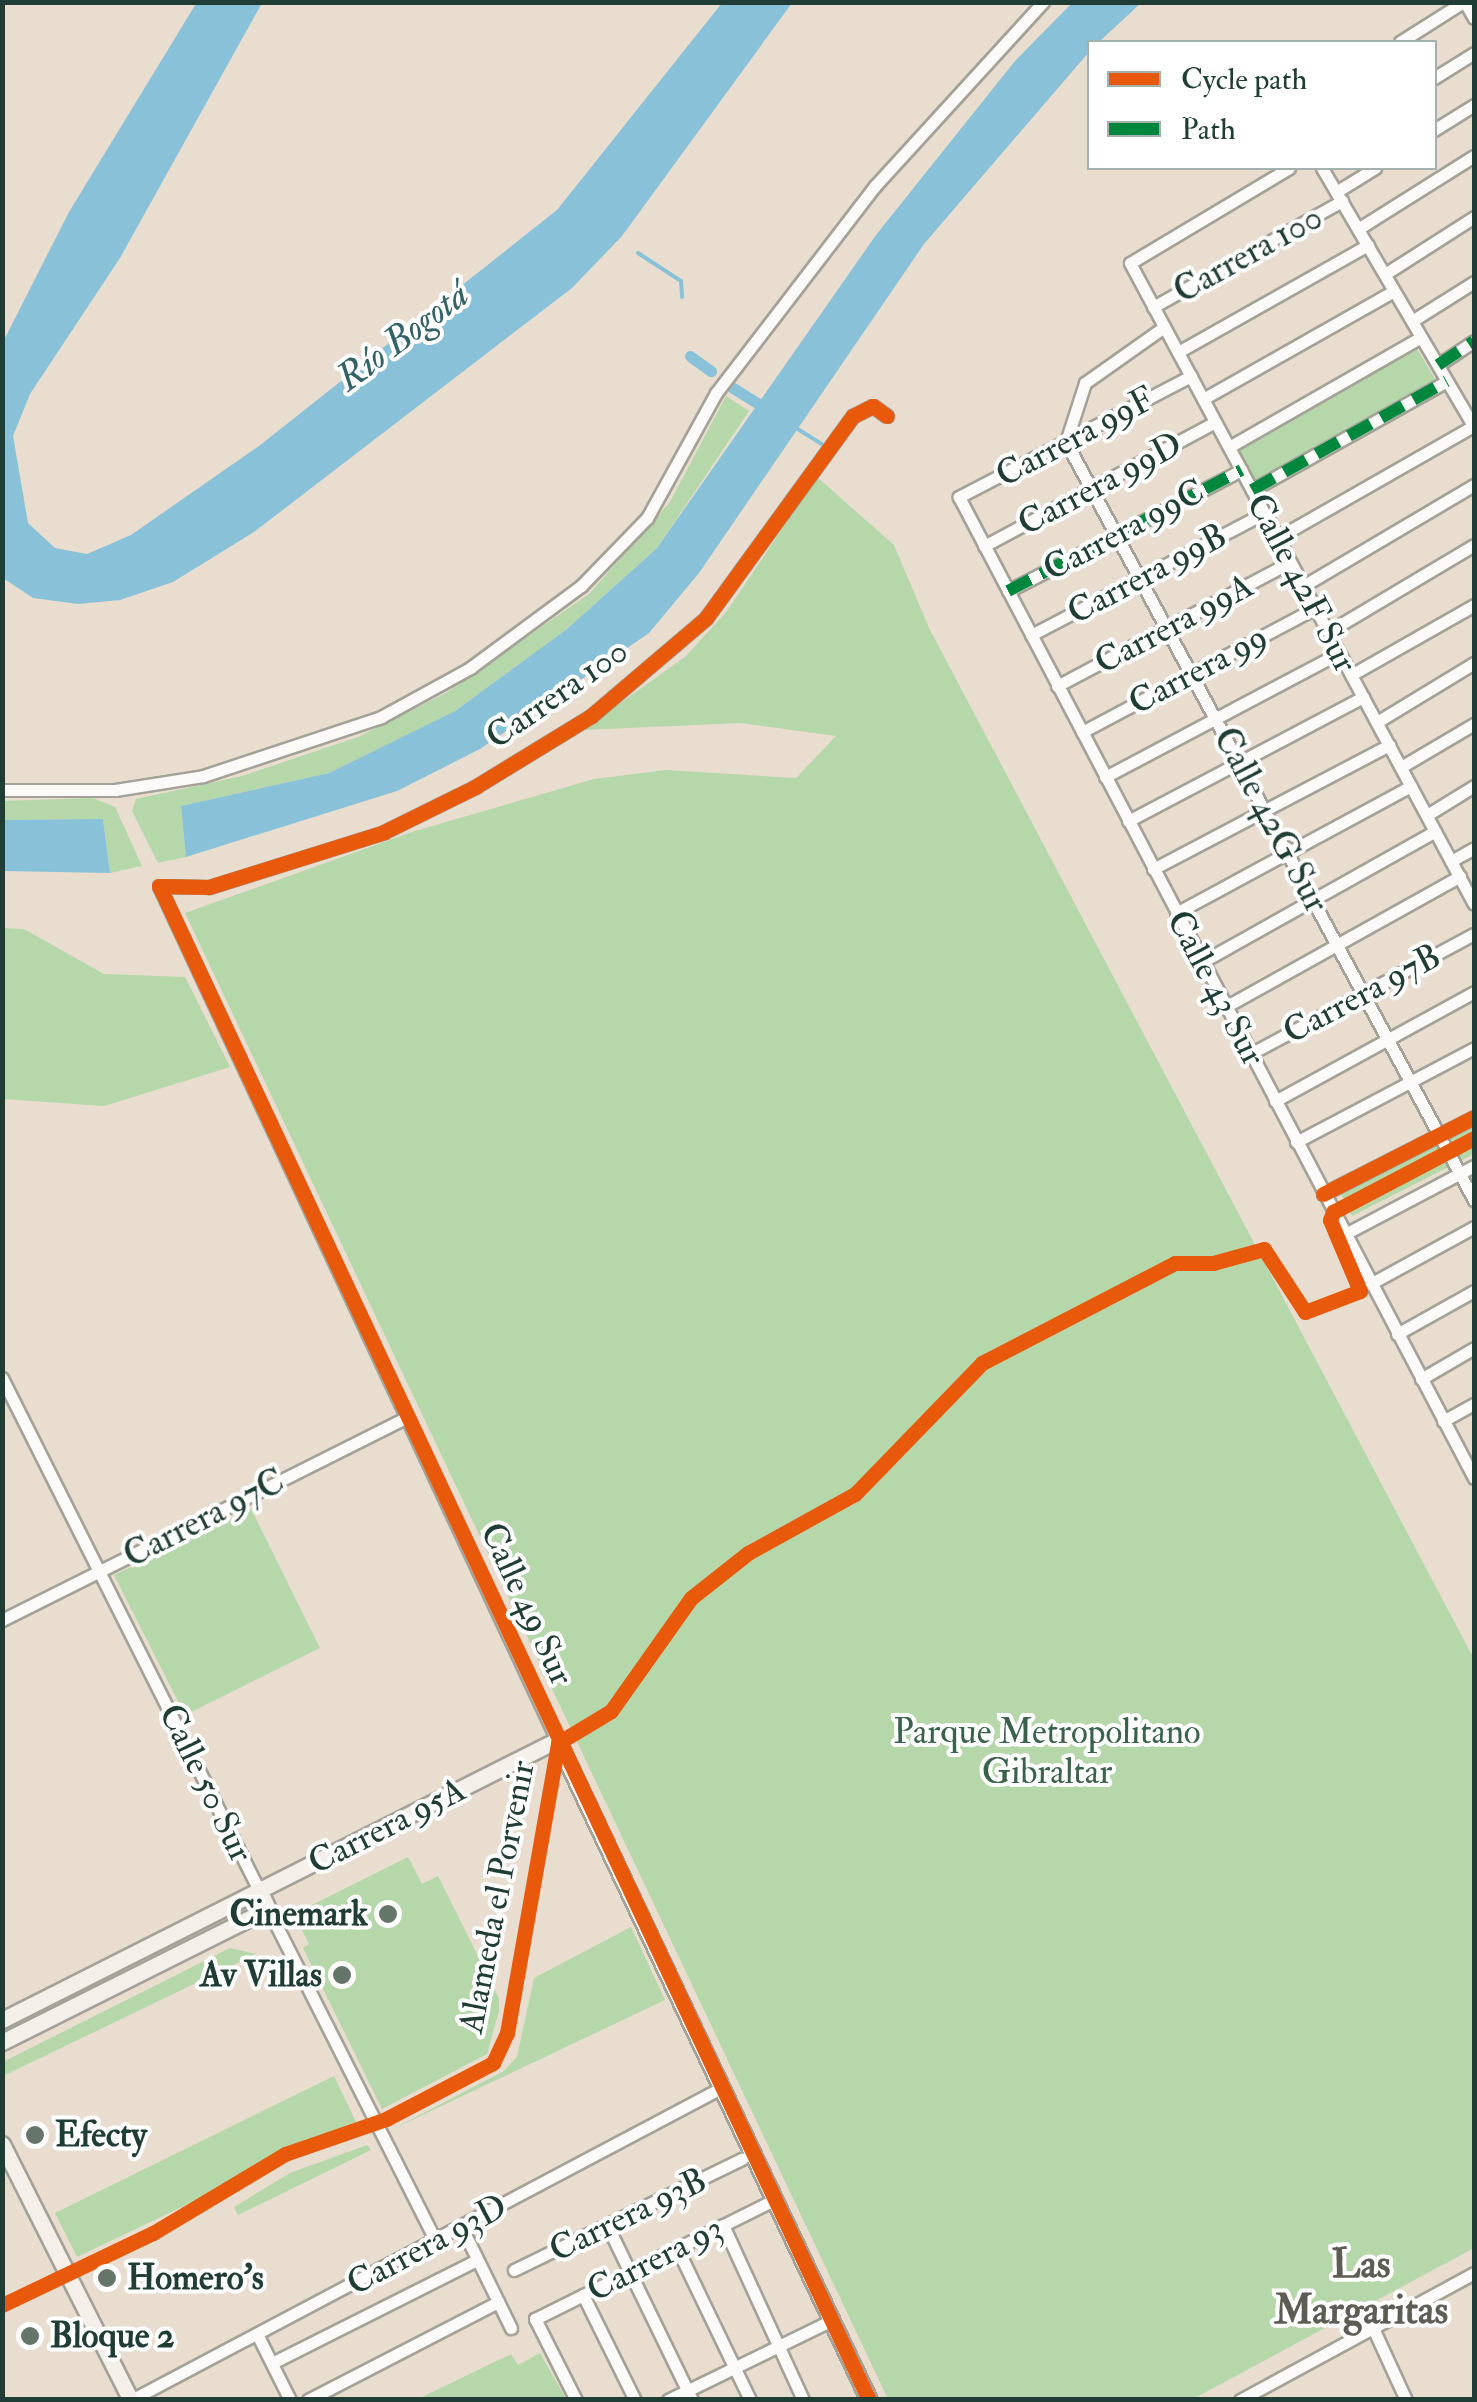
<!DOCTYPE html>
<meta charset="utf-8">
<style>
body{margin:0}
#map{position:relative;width:1477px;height:2402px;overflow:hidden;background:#e8ddce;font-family:"IM FELL Double Pica",serif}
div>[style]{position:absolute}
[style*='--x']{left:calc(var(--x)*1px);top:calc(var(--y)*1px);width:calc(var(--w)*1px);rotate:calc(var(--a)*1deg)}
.green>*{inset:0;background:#b5d7aa}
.water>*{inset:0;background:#89c2d8}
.stream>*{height:4px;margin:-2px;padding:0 2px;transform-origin:2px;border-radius:2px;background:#89c2d8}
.canal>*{height:11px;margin:-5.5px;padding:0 5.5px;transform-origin:5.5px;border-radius:5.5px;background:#89c2d8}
.roads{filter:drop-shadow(2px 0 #a4a298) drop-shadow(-2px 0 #a4a298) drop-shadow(0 2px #a4a298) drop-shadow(0 -2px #a4a298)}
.street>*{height:11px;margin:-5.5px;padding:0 5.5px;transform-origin:5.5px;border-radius:5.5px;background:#fcfaf8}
.secondary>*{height:15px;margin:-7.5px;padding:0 7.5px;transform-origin:7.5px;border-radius:7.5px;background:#f4f0e9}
.quiet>*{height:12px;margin-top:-6px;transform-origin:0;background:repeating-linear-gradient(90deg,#00873e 0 25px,transparent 0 37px)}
.cycleway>*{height:15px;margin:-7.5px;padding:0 7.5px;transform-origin:7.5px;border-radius:7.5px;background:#e8590c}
.dots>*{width:28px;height:28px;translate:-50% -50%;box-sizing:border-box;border:5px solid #fff;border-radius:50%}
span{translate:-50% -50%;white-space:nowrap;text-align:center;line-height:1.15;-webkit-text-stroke:8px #fff;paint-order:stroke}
.street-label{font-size:35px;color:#1f3d34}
.park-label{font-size:35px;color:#3a624a}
.poi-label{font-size:35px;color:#1f3d34;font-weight:700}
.right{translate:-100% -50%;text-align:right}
.left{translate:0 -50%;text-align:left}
.water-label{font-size:38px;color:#326267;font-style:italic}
.quarter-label{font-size:40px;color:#5e5d55;font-weight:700}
.frame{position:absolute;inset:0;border:5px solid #1f3d34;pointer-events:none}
.legend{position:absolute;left:1087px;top:40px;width:350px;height:130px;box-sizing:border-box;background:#fff;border:2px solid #a5b1ae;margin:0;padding:12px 18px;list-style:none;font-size:30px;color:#1f3d34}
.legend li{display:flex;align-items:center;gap:20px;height:50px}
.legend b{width:50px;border:2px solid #a5b1ae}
</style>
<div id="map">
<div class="green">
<i style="clip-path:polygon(1415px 345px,1436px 381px,1255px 483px,1235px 447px)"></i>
<i style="clip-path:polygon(726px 396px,749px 411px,657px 548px,567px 629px,455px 711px,329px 773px,181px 806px,186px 857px,158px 863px,132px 811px,136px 799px,242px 776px,358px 737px,446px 693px,589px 594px,670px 502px)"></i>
<i style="clip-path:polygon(817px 477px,894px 545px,929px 628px,1474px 1659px,1474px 2248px,1193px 2399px,888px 2399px,185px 913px,415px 831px,594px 779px,666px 770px,796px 778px,836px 736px,740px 723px,583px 730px,686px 656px,727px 611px)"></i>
<i style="clip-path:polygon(93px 798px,115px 807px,142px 866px,110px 873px,103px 819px,3px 820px,2px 801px)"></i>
<i style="clip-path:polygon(3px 928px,24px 929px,104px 974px,185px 977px,230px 1067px,104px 1106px,3px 1099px)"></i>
<i style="clip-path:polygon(1474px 1126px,1474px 1154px,1352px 1216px,1341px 1194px)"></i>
<i style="clip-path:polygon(251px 1509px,320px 1648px,185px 1715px,114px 1575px)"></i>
<i style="clip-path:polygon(408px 1857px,422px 1884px,438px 1876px,499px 1998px,499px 2011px,487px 2054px,382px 2109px,303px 1948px,309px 1944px,294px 1914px)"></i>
<i style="clip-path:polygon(631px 1927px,665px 2000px,393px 2129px,504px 2071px,517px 2057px,534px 1978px)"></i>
<i style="clip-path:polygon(230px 1948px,256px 1954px,3px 2076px,3px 2062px)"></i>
<i style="clip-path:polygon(334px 2076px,356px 2122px,283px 2149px,209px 2194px,77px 2257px,55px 2213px)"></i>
<i style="clip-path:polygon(367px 2145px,371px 2150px,238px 2215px,234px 2207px,290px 2173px)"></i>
<i style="clip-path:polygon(540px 2353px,566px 2399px,418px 2399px,511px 2354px,518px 2365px)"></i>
</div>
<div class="water">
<i style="clip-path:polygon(197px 2px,262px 3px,120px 258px,30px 394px,13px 436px,28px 523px,55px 548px,87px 554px,131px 535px,259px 446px,557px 210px,722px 3px,792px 3px,622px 236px,572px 288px,254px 532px,173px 582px,120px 600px,78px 604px,33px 598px,3px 578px,3px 342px,69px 212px)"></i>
<i style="clip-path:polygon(1072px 3px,1141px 3px,1099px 42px,1090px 42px,1089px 52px,924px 244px,699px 573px,649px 633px,480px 749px,397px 791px,186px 857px,181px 806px,329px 773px,455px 711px,567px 629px,657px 548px,876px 235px,1015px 61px)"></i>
<i style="clip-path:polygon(103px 819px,110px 873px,3px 871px,3px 820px)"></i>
</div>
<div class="stream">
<i style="--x:638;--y:253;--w:51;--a:33.1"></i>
<i style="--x:681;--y:281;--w:16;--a:86"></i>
<i style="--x:796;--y:428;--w:31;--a:32"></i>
</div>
<div class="canal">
<i style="--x:690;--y:356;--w:26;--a:36"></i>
<i style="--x:733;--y:388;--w:39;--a:32"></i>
</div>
<div class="roads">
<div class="street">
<i style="--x:1465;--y:2;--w:18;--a:61"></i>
<i style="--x:1400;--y:42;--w:75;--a:-32.4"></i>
<i style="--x:1434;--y:78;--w:47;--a:-32"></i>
<i style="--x:1434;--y:130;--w:47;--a:-32"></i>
<i style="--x:1289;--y:168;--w:185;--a:149.1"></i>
<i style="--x:1130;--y:263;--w:727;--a:61.78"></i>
<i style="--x:1322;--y:168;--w:300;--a:59.6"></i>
<i style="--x:1336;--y:192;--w:46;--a:-31.6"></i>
<i style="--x:1358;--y:229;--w:137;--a:-32.2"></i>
<i style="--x:1385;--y:274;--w:106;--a:-32.6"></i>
<i style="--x:1153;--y:307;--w:217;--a:-29.3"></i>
<i style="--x:1412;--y:321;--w:73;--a:-32.2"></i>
<i style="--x:1164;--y:327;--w:97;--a:144.7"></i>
<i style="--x:1085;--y:383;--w:62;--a:107.9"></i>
<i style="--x:1066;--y:442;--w:861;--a:61.71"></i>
<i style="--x:1178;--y:352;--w:218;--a:-29.4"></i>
<i style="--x:1438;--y:365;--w:43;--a:-33.7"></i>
<i style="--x:1191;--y:376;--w:262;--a:152.5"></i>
<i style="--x:959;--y:497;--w:1108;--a:62.3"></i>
<i style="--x:1203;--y:399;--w:219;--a:-29.5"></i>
<i style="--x:1229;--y:447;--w:221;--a:-29.8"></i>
<i style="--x:1252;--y:490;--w:223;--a:-29.2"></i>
<i style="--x:1277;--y:538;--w:226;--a:-29.7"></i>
<i style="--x:984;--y:546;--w:262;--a:-28.2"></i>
<i style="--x:1303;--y:586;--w:199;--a:-30.6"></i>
<i style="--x:1008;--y:591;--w:263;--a:-27.4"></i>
<i style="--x:1328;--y:632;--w:170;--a:-30.8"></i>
<i style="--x:1031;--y:635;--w:263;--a:-27.6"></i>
<i style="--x:1351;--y:675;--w:142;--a:-29.6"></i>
<i style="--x:1057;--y:686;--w:264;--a:-28"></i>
<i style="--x:1377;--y:722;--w:114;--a:-31.3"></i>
<i style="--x:1082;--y:732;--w:264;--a:-28"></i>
<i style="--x:1401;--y:767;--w:85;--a:-30.5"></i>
<i style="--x:1105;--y:777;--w:265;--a:-27.9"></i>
<i style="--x:2;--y:790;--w:113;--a:0"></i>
<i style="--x:115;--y:790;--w:89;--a:-9"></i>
<i style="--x:203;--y:776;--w:188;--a:-18.3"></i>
<i style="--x:381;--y:717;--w:102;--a:-28.8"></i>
<i style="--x:470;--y:668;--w:138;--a:-36.5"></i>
<i style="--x:581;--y:586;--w:95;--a:-45.9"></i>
<i style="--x:647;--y:518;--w:143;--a:-61.1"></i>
<i style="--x:716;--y:393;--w:261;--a:-52.5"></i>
<i style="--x:875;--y:186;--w:249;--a:-47.6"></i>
<i style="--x:1427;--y:815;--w:55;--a:-31.7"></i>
<i style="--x:1128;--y:821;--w:266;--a:-27.8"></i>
<i style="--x:1451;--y:861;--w:26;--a:-29"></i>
<i style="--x:1153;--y:869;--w:267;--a:-27.7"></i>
<i style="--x:1176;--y:913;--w:267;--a:-28.4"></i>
<i style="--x:1202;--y:962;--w:267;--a:-29.3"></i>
<i style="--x:1225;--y:1007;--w:269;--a:-29.1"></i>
<i style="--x:1250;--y:1054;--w:254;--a:-28.2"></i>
<i style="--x:1275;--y:1101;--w:227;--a:-28.7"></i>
<i style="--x:1296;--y:1142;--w:201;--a:-27.8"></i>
<i style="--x:1323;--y:1194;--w:169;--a:-27"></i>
<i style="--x:1345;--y:1234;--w:146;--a:-27.8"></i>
<i style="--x:1370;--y:1284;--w:119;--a:-28.7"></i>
<i style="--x:1397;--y:1334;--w:88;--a:-29.2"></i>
<i style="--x:2;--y:1378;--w:573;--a:63.35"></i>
<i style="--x:1421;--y:1379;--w:61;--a:-30.3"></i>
<i style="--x:1443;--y:1421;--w:35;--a:-29"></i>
<i style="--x:2;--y:1620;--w:453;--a:-26.6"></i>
<i style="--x:557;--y:1740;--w:942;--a:-114.99"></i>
<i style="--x:159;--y:886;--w:50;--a:1.1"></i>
<i style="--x:209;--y:887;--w:183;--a:-17.4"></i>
<i style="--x:384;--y:832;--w:102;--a:-26.3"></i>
<i style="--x:475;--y:787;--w:136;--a:-31.5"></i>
<i style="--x:591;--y:716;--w:151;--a:-40.4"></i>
<i style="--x:706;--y:618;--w:250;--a:-54"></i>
<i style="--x:853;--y:416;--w:22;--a:-27"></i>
<i style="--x:873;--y:406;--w:17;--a:36"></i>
<i style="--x:268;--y:1909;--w:373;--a:63.2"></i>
<i style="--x:607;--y:2225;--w:195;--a:64.1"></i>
<i style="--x:723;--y:2225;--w:192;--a:65.4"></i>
<i style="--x:468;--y:2240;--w:98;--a:64"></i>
<i style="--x:677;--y:2248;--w:169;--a:64.3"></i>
<i style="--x:514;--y:2270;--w:254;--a:-26"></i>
<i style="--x:583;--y:2295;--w:117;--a:63.7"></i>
<i style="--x:1373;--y:2328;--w:79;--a:65.4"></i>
<i style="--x:257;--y:2334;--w:74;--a:63.4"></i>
<i style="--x:272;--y:2363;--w:229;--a:-26.7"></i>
<i style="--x:131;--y:2400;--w:667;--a:-27.87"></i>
<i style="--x:308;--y:2400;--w:214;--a:-27.3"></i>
<i style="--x:576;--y:2400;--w:91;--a:-116.8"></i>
<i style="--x:535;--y:2319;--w:267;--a:-26.5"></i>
<i style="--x:668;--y:2400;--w:182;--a:-26"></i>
<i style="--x:1240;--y:2400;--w:266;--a:-28.5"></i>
</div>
<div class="secondary">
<i style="--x:2;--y:2020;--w:622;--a:-26.77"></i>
<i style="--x:557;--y:1740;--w:730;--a:64.7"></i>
<i style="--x:2;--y:2042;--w:297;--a:-26.6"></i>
<i style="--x:268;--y:1909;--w:21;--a:-115"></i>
<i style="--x:2;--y:2144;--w:287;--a:63.3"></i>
</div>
</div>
<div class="quiet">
<i style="--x:1438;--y:365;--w:43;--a:-33.7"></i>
<i style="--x:1252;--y:490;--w:223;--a:-29.2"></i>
<i style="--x:1008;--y:591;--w:263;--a:-27.4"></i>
</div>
<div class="cycleway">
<i style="--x:1323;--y:1194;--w:169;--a:-27"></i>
<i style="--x:2;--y:2305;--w:167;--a:-25.5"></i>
<i style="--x:153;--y:2233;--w:154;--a:-30.9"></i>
<i style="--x:285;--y:2154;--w:107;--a:-19.1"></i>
<i style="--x:386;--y:2119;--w:121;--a:-27.6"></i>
<i style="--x:493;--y:2063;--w:33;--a:-65"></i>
<i style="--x:507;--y:2033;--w:294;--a:-80"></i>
<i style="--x:558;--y:1743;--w:62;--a:-31.1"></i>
<i style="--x:611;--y:1711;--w:138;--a:-54.7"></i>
<i style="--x:691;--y:1598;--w:73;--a:-38.3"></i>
<i style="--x:748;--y:1553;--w:122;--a:-28.9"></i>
<i style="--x:855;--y:1494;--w:182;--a:-45.9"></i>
<i style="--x:982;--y:1363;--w:217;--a:-27.4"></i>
<i style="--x:1175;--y:1263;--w:38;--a:0"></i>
<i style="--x:1213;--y:1263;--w:53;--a:-15.4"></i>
<i style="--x:1264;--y:1249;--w:75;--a:56.9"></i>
<i style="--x:1305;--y:1312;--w:59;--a:-20.9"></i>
<i style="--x:1360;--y:1291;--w:77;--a:-112.9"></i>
<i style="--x:1330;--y:1220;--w:9;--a:-69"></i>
<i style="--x:1333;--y:1212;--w:159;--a:-27.7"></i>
<i style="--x:869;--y:2400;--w:1672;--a:-115.12"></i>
<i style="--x:159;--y:886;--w:50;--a:1.1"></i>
<i style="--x:209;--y:887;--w:183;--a:-17.4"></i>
<i style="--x:384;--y:832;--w:102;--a:-26.3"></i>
<i style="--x:475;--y:787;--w:136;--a:-31.5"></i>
<i style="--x:591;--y:716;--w:151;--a:-40.4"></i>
<i style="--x:706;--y:618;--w:250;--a:-54"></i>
<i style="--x:853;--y:416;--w:22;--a:-27"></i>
<i style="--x:873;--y:406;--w:17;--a:36"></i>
</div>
<div class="dots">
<i style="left:388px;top:1914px;background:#65756a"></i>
<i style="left:342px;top:1975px;background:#65756a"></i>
<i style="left:35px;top:2135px;background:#65756a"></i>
<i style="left:107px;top:2278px;background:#65756a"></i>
<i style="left:30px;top:2336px;background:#65756a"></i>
</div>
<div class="street-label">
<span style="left:1248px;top:254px;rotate:-29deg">Carrera 100</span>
<span style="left:1075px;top:437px;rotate:-28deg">Carrera 99F</span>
<span style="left:1100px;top:484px;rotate:-28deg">Carrera 99D</span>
<span style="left:1124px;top:530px;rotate:-28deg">Carrera 99C</span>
<span style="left:1147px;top:574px;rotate:-28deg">Carrera 99B</span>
<span style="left:1302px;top:583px;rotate:62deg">Calle 42F Sur</span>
<span style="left:1174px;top:624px;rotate:-28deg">Carrera 99A</span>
<span style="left:1198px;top:670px;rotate:-28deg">Carrera 99</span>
<span style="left:557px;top:694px;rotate:-35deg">Carrera 100</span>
<span style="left:1271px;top:820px;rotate:62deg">Calle 42G Sur</span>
<span style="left:1216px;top:988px;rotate:62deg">Calle 43 Sur</span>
<span style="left:1362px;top:994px;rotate:-28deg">Carrera 97B</span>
<span style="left:204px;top:1518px;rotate:-27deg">Carrera 97C</span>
<span style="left:527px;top:1604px;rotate:65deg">Calle 49 Sur</span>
<span style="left:206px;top:1783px;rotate:64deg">Calle 50 Sur</span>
<span style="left:387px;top:1826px;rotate:-27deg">Carrera 95A</span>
<span style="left:497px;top:1897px;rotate:-79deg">Alameda el Porvenir</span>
<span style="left:628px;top:2215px;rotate:-26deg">Carrera 93B</span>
<span style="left:427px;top:2245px;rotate:-28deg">Carrera 93D</span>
<span style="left:655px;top:2259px;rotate:-27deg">Carrera 93</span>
</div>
<div class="park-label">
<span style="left:1047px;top:1752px">Parque Metropolitano<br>Gibraltar</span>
</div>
<div class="poi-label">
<span class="right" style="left:368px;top:1914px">Cinemark</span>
<span class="right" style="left:322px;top:1975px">Av Villas</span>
<span class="left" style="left:55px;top:2135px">Efecty</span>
<span class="left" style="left:127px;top:2278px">Homero's</span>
<span class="left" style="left:50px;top:2336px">Bloque 2</span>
</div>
<div class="water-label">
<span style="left:403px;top:337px;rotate:-37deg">Río Bogotá</span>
</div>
<div class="quarter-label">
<span style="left:1361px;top:2288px">Las<br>Margaritas</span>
</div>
<div class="frame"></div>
<ul class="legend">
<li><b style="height:12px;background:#e8590c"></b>Cycle path</li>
<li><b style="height:12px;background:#00873e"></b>Path</li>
</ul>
</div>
